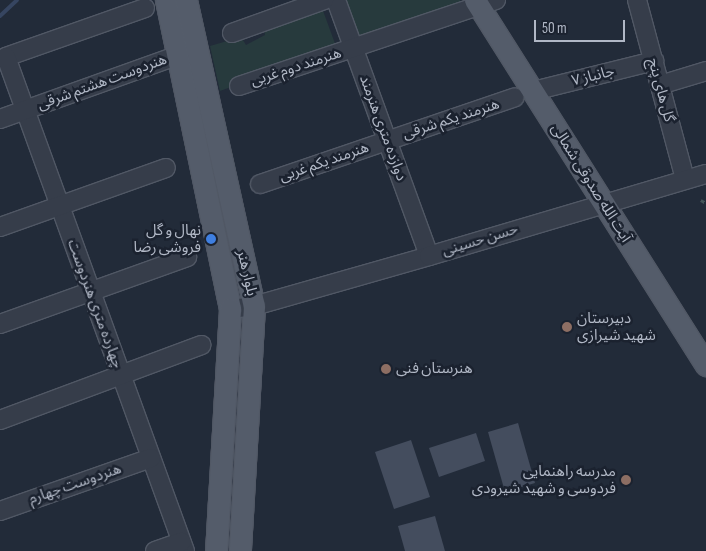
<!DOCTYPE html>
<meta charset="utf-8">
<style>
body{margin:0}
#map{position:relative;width:706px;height:551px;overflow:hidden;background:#222b39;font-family:"Sofia Sans Condensed","Noto Sans Arabic",sans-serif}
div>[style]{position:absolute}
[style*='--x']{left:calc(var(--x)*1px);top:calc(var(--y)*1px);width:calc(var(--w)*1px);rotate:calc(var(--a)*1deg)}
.green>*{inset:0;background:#273a3d}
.stream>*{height:4px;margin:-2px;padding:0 2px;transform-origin:2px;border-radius:2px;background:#364560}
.building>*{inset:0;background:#444d5e}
.path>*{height:2.5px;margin-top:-1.25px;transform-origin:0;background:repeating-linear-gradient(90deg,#44565a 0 4px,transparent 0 8px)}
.roads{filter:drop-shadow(1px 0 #515865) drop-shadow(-1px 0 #515865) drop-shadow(0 1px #515865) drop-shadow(0 -1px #515865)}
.minor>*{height:18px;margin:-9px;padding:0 9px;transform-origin:9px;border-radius:9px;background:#363d4a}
.major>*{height:21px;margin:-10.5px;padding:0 10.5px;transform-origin:10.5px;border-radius:10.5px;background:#545c6a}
.dots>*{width:14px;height:14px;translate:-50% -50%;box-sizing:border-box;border:2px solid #1b222f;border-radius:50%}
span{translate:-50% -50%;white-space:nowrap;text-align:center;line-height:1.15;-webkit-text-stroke:5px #1b222f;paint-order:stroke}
.street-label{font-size:15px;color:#b1b8c6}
.poi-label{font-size:15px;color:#b1b8c6}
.right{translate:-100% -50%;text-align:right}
.left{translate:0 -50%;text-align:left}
.scale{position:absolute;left:534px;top:20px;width:91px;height:22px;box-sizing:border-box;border:2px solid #b1b8c6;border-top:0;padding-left:6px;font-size:15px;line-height:18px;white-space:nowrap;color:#b1b8c6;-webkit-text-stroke:4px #1b222f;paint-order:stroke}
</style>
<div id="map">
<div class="green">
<i style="clip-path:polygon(344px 0,460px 0,463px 4px,357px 42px)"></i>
<i style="clip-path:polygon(322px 8px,337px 49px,220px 91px,210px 46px,241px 37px,246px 45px,265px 35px,264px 28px)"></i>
</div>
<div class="stream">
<i style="--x:0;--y:16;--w:23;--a:-43"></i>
</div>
<div class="building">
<i style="clip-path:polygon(518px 423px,535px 483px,505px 492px,488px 432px)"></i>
<i style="clip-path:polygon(476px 433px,485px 461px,439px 477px,429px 448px)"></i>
<i style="clip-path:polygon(411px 440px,430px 497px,394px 509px,375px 452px)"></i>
<i style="clip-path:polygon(435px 516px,445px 551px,405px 551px,398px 526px)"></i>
</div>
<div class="path">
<i style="--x:701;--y:200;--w:6;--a:31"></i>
</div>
<div class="roads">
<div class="minor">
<i style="--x:336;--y:0;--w:272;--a:70"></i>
<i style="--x:637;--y:0;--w:185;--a:75"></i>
<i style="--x:145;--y:8;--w:147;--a:160.6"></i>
<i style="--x:6;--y:57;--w:525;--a:70.08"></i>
<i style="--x:232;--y:33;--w:98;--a:-19.7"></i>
<i style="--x:660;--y:85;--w:48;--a:-16.9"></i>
<i style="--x:239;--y:86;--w:271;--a:-18.5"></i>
<i style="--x:533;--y:91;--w:125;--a:-13.9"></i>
<i style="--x:0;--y:119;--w:190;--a:-19.7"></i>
<i style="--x:260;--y:184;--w:269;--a:-18.8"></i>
<i style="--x:0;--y:227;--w:176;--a:-19.6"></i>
<i style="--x:230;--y:309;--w:24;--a:-7"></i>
<i style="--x:254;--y:306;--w:182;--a:-15.9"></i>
<i style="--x:429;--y:256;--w:289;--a:-16.5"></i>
<i style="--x:0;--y:324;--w:199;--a:-19.7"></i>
<i style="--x:0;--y:420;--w:215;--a:-20.4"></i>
<i style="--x:0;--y:511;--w:160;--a:-19.3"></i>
<i style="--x:155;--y:551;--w:28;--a:-19"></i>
</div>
<div class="major">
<i style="--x:166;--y:0;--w:316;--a:78.3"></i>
<i style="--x:230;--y:309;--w:242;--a:93.3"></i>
<i style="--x:186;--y:0;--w:313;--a:77.5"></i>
<i style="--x:254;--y:306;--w:245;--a:93.3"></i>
<i style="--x:475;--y:0;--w:432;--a:57.7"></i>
</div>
</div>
<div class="dots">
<i style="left:211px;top:239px;background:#3f7fe0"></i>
<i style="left:567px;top:327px;background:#8d6e63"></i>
<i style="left:386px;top:369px;background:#8d6e63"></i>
<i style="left:626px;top:480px;background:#8d6e63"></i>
</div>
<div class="street-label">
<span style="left:296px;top:67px;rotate:-18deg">هنرمند دوم غربی</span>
<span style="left:593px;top:76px;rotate:-14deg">جانباز ۷</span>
<span style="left:102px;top:82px;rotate:-20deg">هنردوست هشتم شرقی</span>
<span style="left:661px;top:90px;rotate:75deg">گل های پنج</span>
<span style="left:451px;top:119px;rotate:-18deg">هنرمند یکم شرقی</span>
<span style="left:383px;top:128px;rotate:70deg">دوازده متری هنرمند</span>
<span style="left:324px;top:162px;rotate:-19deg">هنرمند یکم غربی</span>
<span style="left:591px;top:183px;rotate:58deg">آیت الله صدوقی شمالی</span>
<span style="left:480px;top:240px;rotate:-17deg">حسن حسینی</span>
<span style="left:247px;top:273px;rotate:77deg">بلوار هنر</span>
<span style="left:95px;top:304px;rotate:70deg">چهارده متری هنردوست</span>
<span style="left:75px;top:484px;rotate:-19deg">هنردوست چهارم</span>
</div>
<div class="poi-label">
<span class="right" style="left:201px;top:239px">نهال و گل<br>فروشی رضا</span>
<span class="left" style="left:577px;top:327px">دبیرستان<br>شهید شیرازی</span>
<span class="left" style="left:396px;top:369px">هنرستان فنی</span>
<span class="right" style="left:616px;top:480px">مدرسه راهنمایی<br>فردوسی و شهید شیرودی</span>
</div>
<div class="scale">50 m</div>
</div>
